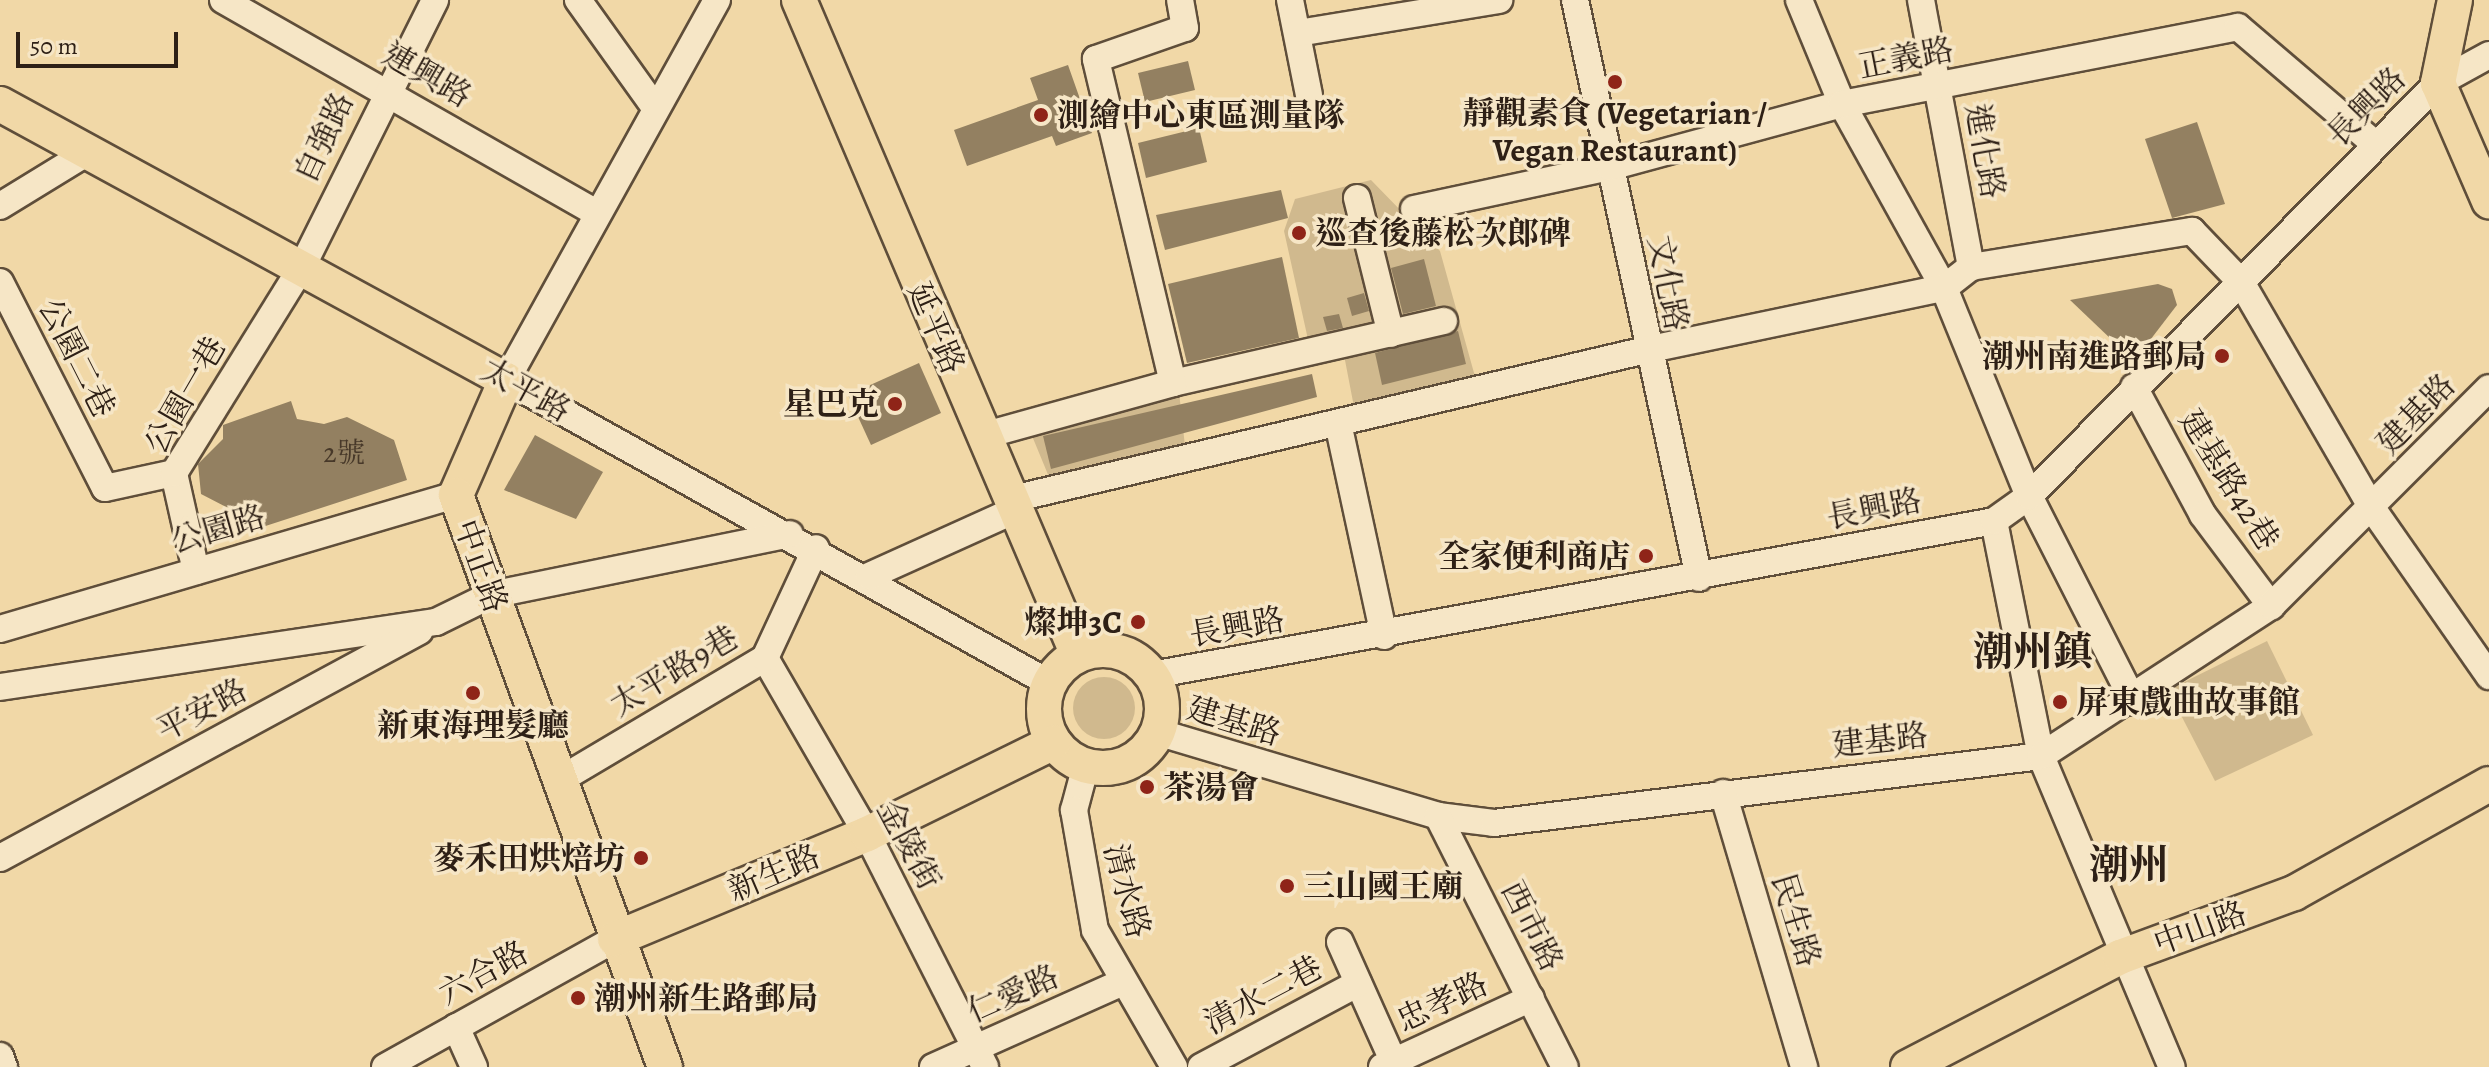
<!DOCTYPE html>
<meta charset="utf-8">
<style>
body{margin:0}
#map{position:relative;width:2489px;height:1067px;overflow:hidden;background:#f1d8a7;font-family:Alegreya,"Noto Serif TC",serif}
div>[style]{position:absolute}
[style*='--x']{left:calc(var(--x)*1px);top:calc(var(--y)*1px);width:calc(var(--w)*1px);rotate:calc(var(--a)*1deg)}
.green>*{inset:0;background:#d0b98e}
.round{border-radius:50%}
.building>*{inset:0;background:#938061}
.roads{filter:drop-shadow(2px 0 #5f4e3a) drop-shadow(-2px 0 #5f4e3a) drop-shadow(0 2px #5f4e3a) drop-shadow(0 -2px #5f4e3a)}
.minor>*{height:26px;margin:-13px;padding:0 13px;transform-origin:13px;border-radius:13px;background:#f6e6c6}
.major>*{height:34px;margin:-17px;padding:0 17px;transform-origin:17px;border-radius:17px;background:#f1d8a7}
.major>.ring{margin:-17px;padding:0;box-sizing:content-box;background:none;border:34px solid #f1d8a7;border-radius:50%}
.dots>*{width:22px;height:22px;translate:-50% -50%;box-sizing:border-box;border:4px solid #f6e6c6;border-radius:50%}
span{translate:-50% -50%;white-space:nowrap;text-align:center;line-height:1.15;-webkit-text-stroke:7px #f6e6c6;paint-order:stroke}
.number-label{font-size:28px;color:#473829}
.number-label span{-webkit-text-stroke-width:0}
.street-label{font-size:32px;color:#2e2016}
.poi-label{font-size:32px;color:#2e2016;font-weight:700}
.left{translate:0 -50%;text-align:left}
.right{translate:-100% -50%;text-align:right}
.district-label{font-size:40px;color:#2e2016;font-weight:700}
.scale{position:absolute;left:16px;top:32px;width:162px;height:36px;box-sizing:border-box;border:4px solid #2e2016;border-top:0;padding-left:10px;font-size:24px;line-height:28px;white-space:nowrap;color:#2e2016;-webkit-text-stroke:6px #f6e6c6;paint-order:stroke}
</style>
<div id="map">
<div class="green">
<i style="clip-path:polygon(1371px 180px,1440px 251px,1476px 380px,1354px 407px,1344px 355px,1179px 392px,1185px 446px,1049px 477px,1023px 414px,1309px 344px,1284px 231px,1295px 199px)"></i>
<i style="clip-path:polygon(2267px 641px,2313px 735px,2215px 781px,2168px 690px)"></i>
<i class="round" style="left:1073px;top:677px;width:62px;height:62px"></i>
</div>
<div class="building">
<i style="clip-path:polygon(1188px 61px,1195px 90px,1145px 102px,1138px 73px)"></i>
<i style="clip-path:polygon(1068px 65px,1092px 133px,1056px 146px,1052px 136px,967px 166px,954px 130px,1038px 100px,1030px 78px)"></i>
<i style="clip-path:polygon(2197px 122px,2225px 204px,2172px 218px,2145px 139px)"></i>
<i style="clip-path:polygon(1199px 128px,1207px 162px,1146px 178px,1138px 143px)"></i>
<i style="clip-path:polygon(1281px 190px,1288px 218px,1165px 250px,1156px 215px)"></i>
<i style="clip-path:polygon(1282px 257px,1299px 338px,1187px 363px,1168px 284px)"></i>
<i style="clip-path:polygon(1424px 259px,1436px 306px,1403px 314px,1391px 268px)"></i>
<i style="clip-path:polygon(2158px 284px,2172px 289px,2177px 305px,2134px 361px,2070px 300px)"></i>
<i style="clip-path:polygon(1364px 293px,1369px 311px,1352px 316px,1347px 298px)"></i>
<i style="clip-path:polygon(1339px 314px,1343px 328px,1327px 331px,1323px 317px)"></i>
<i style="clip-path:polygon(1458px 331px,1466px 364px,1382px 385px,1375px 353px)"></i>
<i style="clip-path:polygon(919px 363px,941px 413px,871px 445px,848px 395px)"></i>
<i style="clip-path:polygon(1312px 374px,1317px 397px,1051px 469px,1043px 436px)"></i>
<i style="clip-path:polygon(291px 401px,297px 419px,324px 424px,347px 417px,394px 440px,407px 480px,238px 535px,230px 509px,201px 494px,198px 464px,223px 439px,223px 425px)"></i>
<i style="clip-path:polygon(535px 435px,603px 472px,576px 519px,504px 490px)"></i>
</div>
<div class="roads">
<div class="minor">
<i style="--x:223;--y:0;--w:428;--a:29.7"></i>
<i style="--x:578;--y:0;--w:130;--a:54.4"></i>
<i style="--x:717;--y:0;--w:435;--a:119"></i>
<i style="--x:506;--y:380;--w:622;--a:29.16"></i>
<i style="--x:1290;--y:0;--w:97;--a:78.7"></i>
<i style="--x:1575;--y:0;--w:591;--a:77.89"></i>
<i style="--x:1799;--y:0;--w:113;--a:67.5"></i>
<i style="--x:1842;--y:104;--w:210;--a:61"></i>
<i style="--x:1944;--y:288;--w:225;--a:67.8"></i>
<i style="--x:2029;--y:496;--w:231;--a:63"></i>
<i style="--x:1921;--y:0;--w:272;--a:79.4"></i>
<i style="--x:1298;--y:33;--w:204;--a:-9.3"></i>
<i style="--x:1357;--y:198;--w:140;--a:76"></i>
<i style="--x:0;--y:206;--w:100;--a:-31.5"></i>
<i style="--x:1414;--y:209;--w:200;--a:-12.1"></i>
<i style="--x:1610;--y:167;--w:240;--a:-15.2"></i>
<i style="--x:1842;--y:104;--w:403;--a:-11"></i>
<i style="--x:2238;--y:27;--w:180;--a:40.5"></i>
<i style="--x:0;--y:282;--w:231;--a:63"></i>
<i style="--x:105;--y:488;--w:71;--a:-12.3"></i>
<i style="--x:1173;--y:383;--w:278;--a:-12.9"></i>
<i style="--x:2134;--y:387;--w:145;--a:61.7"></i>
<i style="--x:2203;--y:515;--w:114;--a:53.2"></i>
<i style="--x:1338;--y:423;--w:218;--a:77.8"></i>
<i style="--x:982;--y:436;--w:198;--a:-15.5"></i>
<i style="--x:1173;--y:383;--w:333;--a:-103.4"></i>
<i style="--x:1096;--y:59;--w:94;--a:-19.2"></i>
<i style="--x:1185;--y:28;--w:28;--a:-100"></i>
<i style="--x:1008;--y:500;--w:655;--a:-13.23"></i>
<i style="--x:1646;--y:350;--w:304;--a:-11.8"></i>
<i style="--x:1944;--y:288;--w:34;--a:-38"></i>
<i style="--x:1971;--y:267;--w:224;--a:-9.3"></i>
<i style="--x:2192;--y:231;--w:71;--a:46.1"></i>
<i style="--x:2241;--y:282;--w:261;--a:59.9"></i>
<i style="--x:2372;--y:508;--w:205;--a:55.1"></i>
<i style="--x:1994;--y:521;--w:240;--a:78.7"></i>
<i style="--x:2041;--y:756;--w:337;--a:67.2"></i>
<i style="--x:196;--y:571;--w:100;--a:-102.7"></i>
<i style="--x:174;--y:473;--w:245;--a:-58.2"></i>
<i style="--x:303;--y:265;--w:296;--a:-63.5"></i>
<i style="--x:869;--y:576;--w:158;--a:-24.3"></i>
<i style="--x:0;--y:629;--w:475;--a:-16.4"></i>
<i style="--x:765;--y:658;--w:203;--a:59.9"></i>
<i style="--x:867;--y:834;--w:261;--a:63.1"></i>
<i style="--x:1152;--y:675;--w:856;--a:-10.36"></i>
<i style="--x:1994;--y:521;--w:43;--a:-35.5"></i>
<i style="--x:2029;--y:496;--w:581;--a:-45.28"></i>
<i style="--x:2438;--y:83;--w:58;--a:-28.8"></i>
<i style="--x:0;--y:687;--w:441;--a:-8.5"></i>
<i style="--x:436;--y:622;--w:61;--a:-26.1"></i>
<i style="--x:491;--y:595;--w:305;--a:-11.5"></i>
<i style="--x:1157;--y:732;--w:293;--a:16.6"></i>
<i style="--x:1438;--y:816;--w:56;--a:7.1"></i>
<i style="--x:1494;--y:823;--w:551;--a:-6.98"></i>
<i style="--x:2041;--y:756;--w:275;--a:-33.1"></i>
<i style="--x:2271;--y:606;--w:308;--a:-45"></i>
<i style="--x:1086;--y:765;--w:47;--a:104.9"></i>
<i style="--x:1074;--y:810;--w:122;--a:80.1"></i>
<i style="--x:1095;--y:930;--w:158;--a:60"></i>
<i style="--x:558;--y:781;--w:241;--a:-30.7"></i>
<i style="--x:765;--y:658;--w:121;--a:-65.1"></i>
<i style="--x:1723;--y:793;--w:286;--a:73.5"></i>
<i style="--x:1438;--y:816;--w:281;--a:63.2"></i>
<i style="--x:0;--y:858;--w:477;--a:-28.4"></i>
<i style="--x:1340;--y:942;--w:137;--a:65.9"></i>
<i style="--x:456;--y:1027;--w:44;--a:65.8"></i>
<i style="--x:0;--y:1056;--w:12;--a:70"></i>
<i style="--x:385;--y:1067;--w:263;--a:-29.1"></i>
<i style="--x:933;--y:1067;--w:206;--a:-24.1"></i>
<i style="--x:1201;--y:1067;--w:178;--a:-28.1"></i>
<i style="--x:1382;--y:1067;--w:164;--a:-24.8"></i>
</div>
<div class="major">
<i style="--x:799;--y:0;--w:712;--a:66.93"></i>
<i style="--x:2455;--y:0;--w:85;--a:101.6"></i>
<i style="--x:2438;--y:83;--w:129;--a:66.6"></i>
<i style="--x:0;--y:104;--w:576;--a:28.61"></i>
<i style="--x:506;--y:380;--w:125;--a:113.5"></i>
<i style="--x:456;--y:495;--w:609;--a:69.93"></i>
<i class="ring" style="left:1044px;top:650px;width:84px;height:84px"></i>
<i style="--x:615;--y:939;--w:273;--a:-22.6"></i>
<i style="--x:867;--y:834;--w:208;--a:-26.2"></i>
<i style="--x:1908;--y:1067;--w:239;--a:-27.4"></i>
<i style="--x:2120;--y:957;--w:185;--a:-20.2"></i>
<i style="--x:2294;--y:893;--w:223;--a:-29.2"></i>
</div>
</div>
<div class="dots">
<i style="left:1615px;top:82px;background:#8f2418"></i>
<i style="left:1041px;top:115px;background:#8f2418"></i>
<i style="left:1299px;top:233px;background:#8f2418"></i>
<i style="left:2222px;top:356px;background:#8f2418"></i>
<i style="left:895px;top:404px;background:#8f2418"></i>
<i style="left:1646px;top:556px;background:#8f2418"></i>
<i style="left:1138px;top:622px;background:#8f2418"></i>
<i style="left:473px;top:693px;background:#8f2418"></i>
<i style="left:2060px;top:702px;background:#8f2418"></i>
<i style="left:1147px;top:787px;background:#8f2418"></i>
<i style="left:641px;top:858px;background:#8f2418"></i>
<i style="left:1287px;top:886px;background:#8f2418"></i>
<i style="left:578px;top:998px;background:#8f2418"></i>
</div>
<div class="number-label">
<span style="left:344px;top:453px">2號</span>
</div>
<div class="street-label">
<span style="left:1906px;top:58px;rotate:-11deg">正義路</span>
<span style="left:427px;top:75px;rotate:30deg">連興路</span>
<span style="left:2366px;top:107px;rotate:-45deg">長興路</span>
<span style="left:324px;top:138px;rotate:-65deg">自強路</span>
<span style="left:1985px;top:151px;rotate:80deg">進化路</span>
<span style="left:1668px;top:283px;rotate:79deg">文化路</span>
<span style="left:936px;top:328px;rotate:67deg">延平路</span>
<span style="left:77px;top:358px;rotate:63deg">公園二巷</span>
<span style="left:526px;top:390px;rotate:29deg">太平路</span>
<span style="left:185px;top:395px;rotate:-60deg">公園一巷</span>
<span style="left:2416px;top:414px;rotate:-46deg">建基路</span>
<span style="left:2229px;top:480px;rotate:58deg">建基路42巷</span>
<span style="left:1874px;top:509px;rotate:-11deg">長興路</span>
<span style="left:218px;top:529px;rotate:-16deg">公園路</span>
<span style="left:481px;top:566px;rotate:70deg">中正路</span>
<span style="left:1237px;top:627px;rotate:-10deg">長興路</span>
<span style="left:674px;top:671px;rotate:-31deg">太平路9巷</span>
<span style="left:202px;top:710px;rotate:-28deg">平安路</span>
<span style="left:1234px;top:721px;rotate:17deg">建基路</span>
<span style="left:1880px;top:740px;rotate:-6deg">建基路</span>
<span style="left:909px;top:845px;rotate:62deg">金陵街</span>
<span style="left:774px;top:873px;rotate:-23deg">新生路</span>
<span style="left:1127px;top:891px;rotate:75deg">清水路</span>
<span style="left:1796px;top:920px;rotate:73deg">民生路</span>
<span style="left:1532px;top:926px;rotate:63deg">西市路</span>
<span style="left:2200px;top:928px;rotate:-20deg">中山路</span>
<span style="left:483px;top:973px;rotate:-29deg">六合路</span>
<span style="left:1013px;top:994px;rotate:-24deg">仁愛路</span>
<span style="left:1263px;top:995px;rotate:-28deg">清水二巷</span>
<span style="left:1442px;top:1002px;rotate:-25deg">忠孝路</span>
</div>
<div class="poi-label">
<span style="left:1615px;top:132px">靜觀素食 (Vegetarian /<br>Vegan Restaurant)</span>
<span class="left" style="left:1057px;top:115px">測繪中心東區測量隊</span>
<span class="left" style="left:1315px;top:233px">巡查後藤松次郎碑</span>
<span class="right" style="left:2206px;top:356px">潮州南進路郵局</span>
<span class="right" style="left:879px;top:404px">星巴克</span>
<span class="right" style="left:1630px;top:556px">全家便利商店</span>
<span class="right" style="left:1122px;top:622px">燦坤3C</span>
<span class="left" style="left:2076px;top:702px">屏東戲曲故事館</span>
<span style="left:473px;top:725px">新東海理髮廳</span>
<span class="left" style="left:1163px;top:787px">茶湯會</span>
<span class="right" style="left:625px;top:858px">麥禾田烘焙坊</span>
<span class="left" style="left:1303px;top:886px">三山國王廟</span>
<span class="left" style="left:594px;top:998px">潮州新生路郵局</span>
</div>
<div class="district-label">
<span style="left:2033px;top:652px">潮州鎮</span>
<span style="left:2129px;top:865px">潮州</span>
</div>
<div class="scale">50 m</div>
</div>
